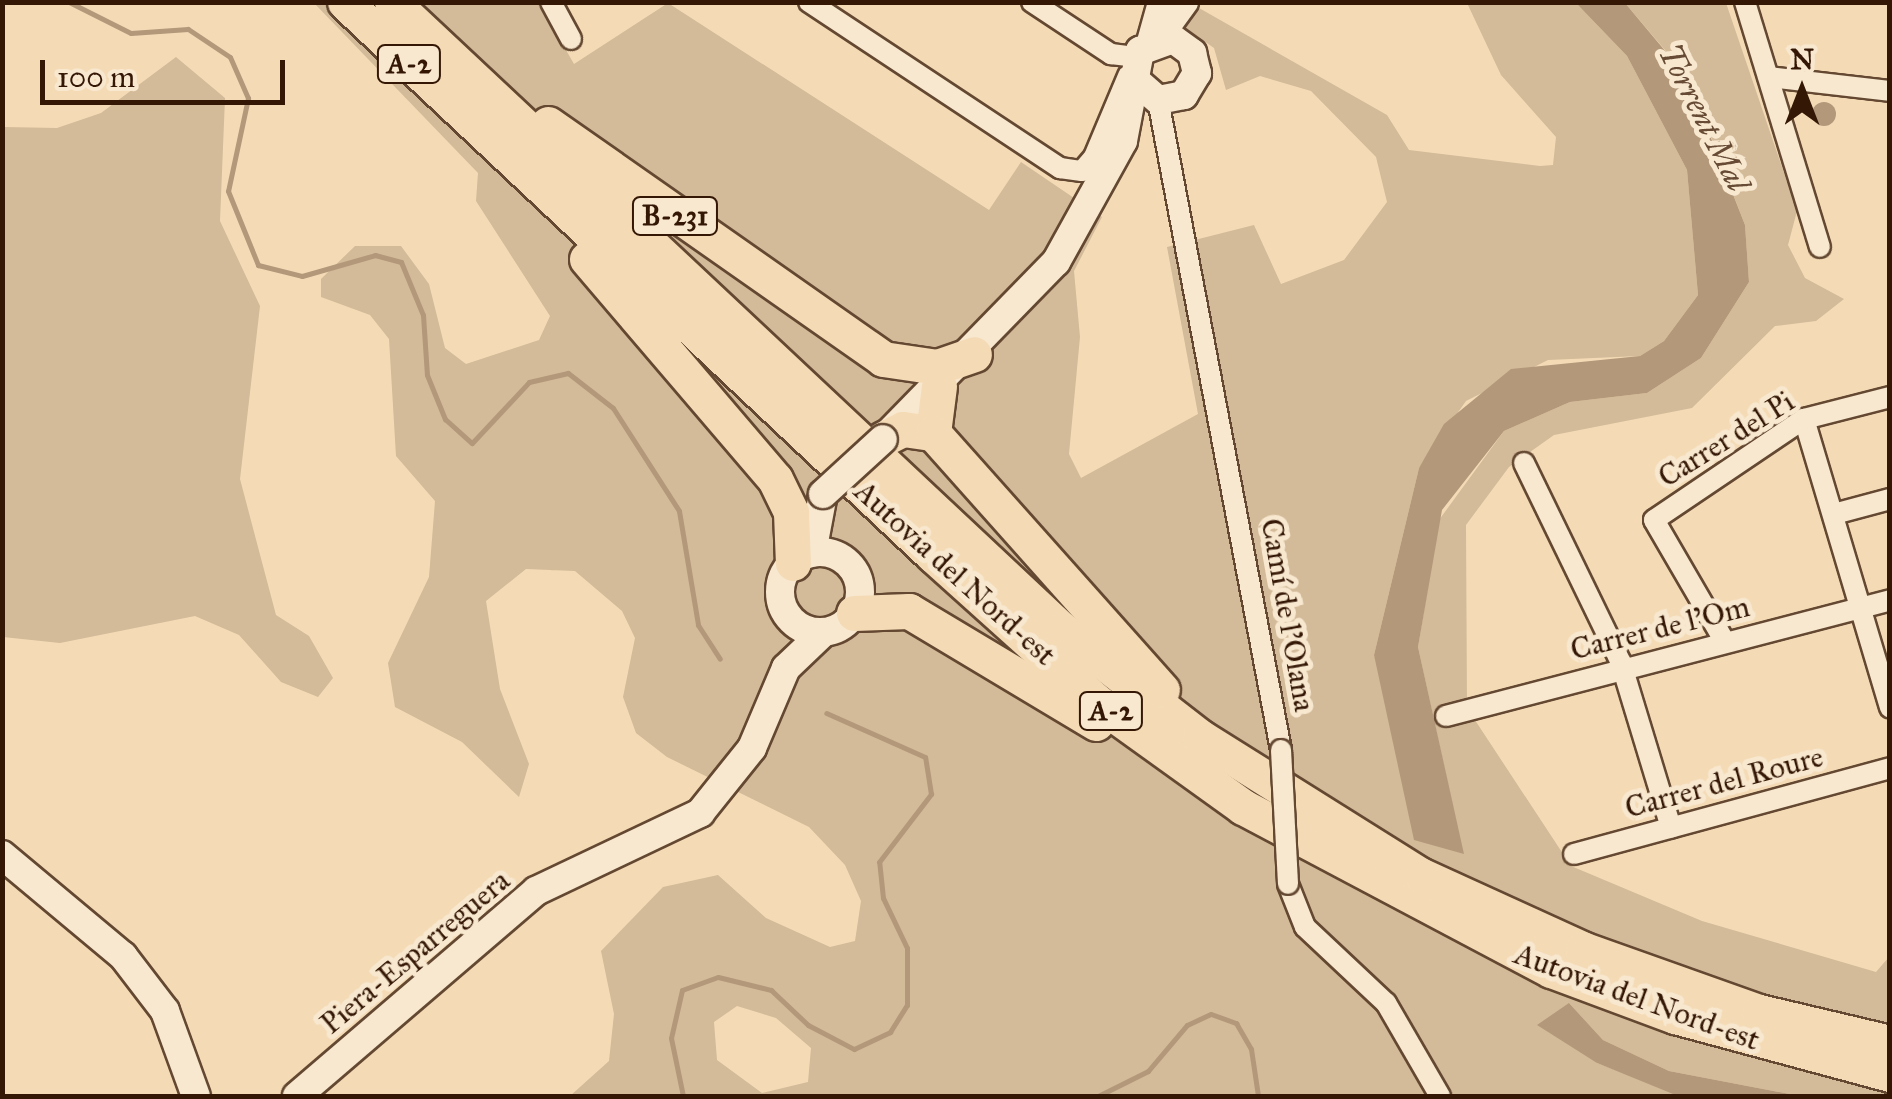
<!DOCTYPE html>
<meta charset="utf-8">
<style>
body{margin:0}
#map{position:relative;width:1892px;height:1099px;overflow:hidden;background:#f4dbb6;font-family:"IM FELL Great Primer",serif}
div>[style]{position:absolute}
[style*='--x']{left:calc(var(--x)*1px);top:calc(var(--y)*1px);width:calc(var(--w)*1px);rotate:calc(var(--a)*1deg)}
.green>*{inset:0;background:#d3ba98}
.water>*{inset:0;background:#b3987a}
.round{border-radius:50%}
.stream>*{height:5px;margin:-2.5px;padding:0 2.5px;transform-origin:2.5px;border-radius:2.5px;background:#b3987a}
.roads{filter:drop-shadow(2px 0 #644831) drop-shadow(-2px 0 #644831) drop-shadow(0 2px #644831) drop-shadow(0 -2px #644831)}
.street>*{height:20px;margin:-10px;padding:0 10px;transform-origin:10px;border-radius:10px;background:#f8e8d0}
.secondary>*{height:28px;margin:-14px;padding:0 14px;transform-origin:14px;border-radius:14px;background:#f8e8d0}
.secondary>.ring{margin:-14px;padding:0;box-sizing:content-box;background:none;border:28px solid #f8e8d0;border-radius:50%}
.highway>*{height:35px;margin:-17.5px;padding:0 17.5px;transform-origin:17.5px;border-radius:17.5px;background:#f4dbb6}
.bridges{filter:drop-shadow(2px 0 #644831) drop-shadow(-2px 0 #644831) drop-shadow(0 2px #644831) drop-shadow(0 -2px #644831)}
.street-bridge>*{height:20px;margin:-10px;padding:0 10px;transform-origin:10px;border-radius:10px;background:#f8e8d0}
.secondary-bridge>*{height:28px;margin:-14px;padding:0 14px;transform-origin:14px;border-radius:14px;background:#f8e8d0}
span{translate:-50% -50%;white-space:nowrap;text-align:center;line-height:1.15;-webkit-text-stroke:10px #f8e8d0;paint-order:stroke}
.shield-label span{padding:2px 8px;background:#f8e8d0;border:2px solid;border-radius:8px;-webkit-text-stroke-width:0}
.shield-label{font-size:28px;color:#341705;font-weight:700}
.street-label{font-size:30px;color:#341705}
.water-label{font-size:32px;color:#674b34;font-style:italic}
.frame{position:absolute;inset:0;border:5px solid #341705;pointer-events:none}
.north{position:absolute;left:1752px;top:40px;width:100px;height:100px;-webkit-text-stroke:8px #f8e8d0;paint-order:stroke;rotate:0deg;font-size:28px;font-weight:700;line-height:40px;text-align:center;color:#341705}
.north::after{content:'';display:block;margin:auto;width:35px;height:45px;background:#341705;clip-path:polygon(50% 0,100% 100%,50% 72%,0 100%)}
.scale{position:absolute;left:40px;top:60px;width:245px;height:45px;box-sizing:border-box;border:5px solid #341705;border-top:0;padding-left:12px;font-size:30px;line-height:35px;white-space:nowrap;color:#341705;-webkit-text-stroke:8px #f8e8d0;paint-order:stroke}
</style>
<div id="map">
<div class="green">
<i style="clip-path:polygon(evenodd,314px 3px,539px 3px,574px 64px,668px 3px,989px 210px,1021px 162px,1102px 217px,1074px 271px,1080px 337px,1069px 454px,1081px 478px,1198px 414px,1167px 247px,1254px 225px,1281px 284px,1344px 260px,1387px 202px,1376px 157px,1311px 91px,1260px 76px,1226px 90px,1214px 48px,1183px 26px,1192px 4px,1387px 115px,1409px 150px,1540px 166px,1553px 165px,1556px 137px,1501px 75px,1467px 3px,1576px 3px,1627px 56px,1687px 170px,1698px 295px,1664px 341px,1640px 356px,1548px 360px,1466px 401px,1419px 468px,1374px 655px,1463px 853px,1418px 647px,1439px 520px,1504px 431px,1570px 402px,1647px 393px,1701px 358px,1749px 282px,1745px 225px,1688px 77px,1625px 3px,1726px 3px,1797px 211px,1788px 245px,1805px 278px,1844px 299px,1816px 321px,1775px 326px,1692px 408px,1554px 435px,1509px 467px,1466px 525px,1467px 708px,1571px 866px,1702px 921px,1876px 972px,1889px 957px,1889px 1096px,1800px 1096px,1669px 1071px,1603px 1040px,1569px 1003px,1597px 1063px,1683px 1096px,570px 1096px,609px 1061px,614px 1014px,601px 951px,663px 887px,718px 875px,766px 918px,830px 947px,855px 941px,861px 901px,845px 865px,809px 827px,667px 757px,636px 733px,623px 697px,635px 638px,622px 611px,575px 571px,526px 569px,486px 601px,500px 689px,529px 764px,519px 797px,462px 742px,395px 707px,388px 663px,429px 577px,435px 501px,396px 456px,389px 339px,370px 315px,321px 297px,321px 279px,355px 246px,401px 246px,429px 284px,445px 348px,466px 364px,539px 340px,550px 316px,476px 201px,478px 173px,314px 3px,737px 1006px,776px 1018px,811px 1048px,808px 1082px,762px 1093px,717px 1060px,714px 1022px,737px 1006px)"></i>
<i style="clip-path:polygon(176px 57px,225px 98px,220px 221px,260px 306px,240px 479px,276px 615px,309px 636px,333px 678px,318px 697px,281px 682px,239px 635px,195px 616px,60px 643px,3px 637px,3px 127px,57px 128px,101px 113px)"></i>
</div>
<div class="water">
<i style="clip-path:polygon(1576px 3px,1625px 3px,1687px 77px,1745px 225px,1749px 282px,1701px 358px,1647px 393px,1570px 402px,1504px 431px,1442px 510px,1418px 647px,1464px 854px,1414px 840px,1374px 655px,1419px 468px,1444px 424px,1511px 369px,1640px 356px,1664px 341px,1698px 295px,1687px 170px,1627px 56px)"></i>
<i class="round" style="left:1812px;top:102px;width:24px;height:24px"></i>
<i style="clip-path:polygon(1569px 1003px,1603px 1040px,1669px 1071px,1800px 1096px,1678px 1096px,1597px 1063px,1537px 1025px)"></i>
</div>
<div class="stream">
<i style="--x:69;--y:2;--w:69;--a:26.6"></i>
<i style="--x:131;--y:33;--w:57;--a:-4"></i>
<i style="--x:188;--y:29;--w:50;--a:33.7"></i>
<i style="--x:230;--y:57;--w:45;--a:66.3"></i>
<i style="--x:248;--y:98;--w:95;--a:102.1"></i>
<i style="--x:228;--y:191;--w:80;--a:67.9"></i>
<i style="--x:258;--y:265;--w:45;--a:14"></i>
<i style="--x:302;--y:276;--w:76;--a:-16"></i>
<i style="--x:375;--y:255;--w:27;--a:15"></i>
<i style="--x:401;--y:262;--w:57;--a:67.5"></i>
<i style="--x:423;--y:315;--w:60;--a:86.2"></i>
<i style="--x:427;--y:375;--w:48;--a:67.8"></i>
<i style="--x:445;--y:419;--w:36;--a:42"></i>
<i style="--x:472;--y:443;--w:83;--a:-46.9"></i>
<i style="--x:529;--y:382;--w:40;--a:-13"></i>
<i style="--x:568;--y:373;--w:57;--a:37.9"></i>
<i style="--x:613;--y:408;--w:122;--a:57.3"></i>
<i style="--x:679;--y:511;--w:116;--a:80.5"></i>
<i style="--x:698;--y:625;--w:40;--a:57.1"></i>
<i style="--x:683;--y:1096;--w:59;--a:-101.7"></i>
<i style="--x:671;--y:1038;--w:49;--a:-77.1"></i>
<i style="--x:682;--y:990;--w:38;--a:-20"></i>
<i style="--x:718;--y:977;--w:55;--a:13.8"></i>
<i style="--x:771;--y:990;--w:51;--a:43.4"></i>
<i style="--x:808;--y:1025;--w:52;--a:27.6"></i>
<i style="--x:854;--y:1049;--w:40;--a:-25"></i>
<i style="--x:890;--y:1032;--w:32;--a:-58"></i>
<i style="--x:907;--y:1005;--w:57;--a:-90"></i>
<i style="--x:907;--y:948;--w:55;--a:-115.6"></i>
<i style="--x:883;--y:898;--w:36;--a:-96"></i>
<i style="--x:879;--y:862;--w:86;--a:-52.6"></i>
<i style="--x:931;--y:794;--w:37;--a:-99"></i>
<i style="--x:925;--y:757;--w:108;--a:-156"></i>
<i style="--x:1098;--y:1096;--w:56;--a:-26.6"></i>
<i style="--x:1148;--y:1071;--w:60;--a:-49.7"></i>
<i style="--x:1187;--y:1025;--w:26;--a:-25"></i>
<i style="--x:1211;--y:1014;--w:27;--a:20"></i>
<i style="--x:1236;--y:1023;--w:30;--a:60"></i>
<i style="--x:1251;--y:1049;--w:48;--a:81.5"></i>
</div>
<div class="roads">
<div class="street">
<i style="--x:551;--y:2;--w:42;--a:61.6"></i>
<i style="--x:809;--y:2;--w:301;--a:33.5"></i>
<i style="--x:1060;--y:168;--w:22;--a:8"></i>
<i style="--x:1082;--y:171;--w:18;--a:-49"></i>
<i style="--x:1094;--y:157;--w:88;--a:-67.2"></i>
<i style="--x:1032;--y:2;--w:95;--a:33.4"></i>
<i style="--x:1111;--y:54;--w:26;--a:7"></i>
<i style="--x:1745;--y:2;--w:256;--a:73"></i>
<i style="--x:1146;--y:45;--w:45;--a:-74.4"></i>
<i style="--x:1769;--y:77;--w:122;--a:6.6"></i>
<i style="--x:1158;--y:100;--w:662;--a:79.28"></i>
<i style="--x:1804;--y:419;--w:301;--a:73.4"></i>
<i style="--x:1524;--y:463;--w:222;--a:64.1"></i>
<i style="--x:1621;--y:663;--w:172;--a:73.1"></i>
<i style="--x:1834;--y:514;--w:58;--a:-15"></i>
<i style="--x:1725;--y:642;--w:141;--a:-120.2"></i>
<i style="--x:1654;--y:520;--w:181;--a:-34"></i>
<i style="--x:1804;--y:419;--w:89;--a:-14.3"></i>
<i style="--x:1446;--y:716;--w:459;--a:-14.6"></i>
<i style="--x:1574;--y:854;--w:327;--a:-15.2"></i>
<i style="--x:1288;--y:884;--w:46;--a:68.4"></i>
<i style="--x:1305;--y:927;--w:111;--a:43.2"></i>
<i style="--x:1386;--y:1003;--w:108;--a:59.9"></i>
</div>
<div class="secondary">
<i style="--x:1157;--y:39;--w:46;--a:-53.9"></i>
<i style="--x:886;--y:436;--w:243;--a:-45.7"></i>
<i style="--x:1056;--y:262;--w:138;--a:-61"></i>
<i style="--x:1123;--y:141;--w:92;--a:-79.3"></i>
<i style="--x:1140;--y:51;--w:35;--a:-20"></i>
<i style="--x:1173;--y:39;--w:24;--a:36"></i>
<i style="--x:1192;--y:53;--w:21;--a:76"></i>
<i style="--x:1197;--y:73;--w:26;--a:121"></i>
<i style="--x:1184;--y:95;--w:26;--a:169"></i>
<i style="--x:1158;--y:100;--w:28;--a:-139"></i>
<i class="ring" style="left:780px;top:552px;width:52px;height:52px"></i>
<i style="--x:812;--y:553;--w:60;--a:-79.4"></i>
<i style="--x:2;--y:855;--w:158;--a:39.9"></i>
<i style="--x:123;--y:956;--w:69;--a:52.6"></i>
<i style="--x:165;--y:1011;--w:90;--a:70"></i>
<i style="--x:297;--y:1096;--w:315;--a:-40.6"></i>
<i style="--x:536;--y:891;--w:182;--a:-25.4"></i>
<i style="--x:700;--y:813;--w:83;--a:-51.3"></i>
<i style="--x:752;--y:748;--w:87;--a:-67"></i>
<i style="--x:786;--y:668;--w:52;--a:-43.5"></i>
</div>
<div class="highway">
<i style="--x:345;--y:2;--w:807;--a:43.24"></i>
<i style="--x:933;--y:555;--w:220;--a:41.9"></i>
<i style="--x:1097;--y:702;--w:180;--a:35.7"></i>
<i style="--x:1243;--y:807;--w:348;--a:27.9"></i>
<i style="--x:1551;--y:970;--w:132;--a:20.4"></i>
<i style="--x:1675;--y:1016;--w:223;--a:15.1"></i>
<i style="--x:392;--y:2;--w:918;--a:43.15"></i>
<i style="--x:1062;--y:630;--w:175;--a:37.8"></i>
<i style="--x:1200;--y:737;--w:262;--a:32.1"></i>
<i style="--x:1422;--y:876;--w:176;--a:24.5"></i>
<i style="--x:1582;--y:949;--w:188;--a:19.6"></i>
<i style="--x:1759;--y:1012;--w:135;--a:13.3"></i>
<i style="--x:548;--y:124;--w:409;--a:35"></i>
<i style="--x:883;--y:359;--w:55;--a:8.4"></i>
<i style="--x:937;--y:367;--w:39;--a:-19"></i>
<i style="--x:587;--y:259;--w:289;--a:49.5"></i>
<i style="--x:775;--y:479;--w:37;--a:64"></i>
<i style="--x:791;--y:512;--w:51;--a:87.8"></i>
<i style="--x:933;--y:433;--w:47;--a:-82.7"></i>
<i style="--x:883;--y:439;--w:22;--a:-27"></i>
<i style="--x:903;--y:429;--w:30;--a:8"></i>
<i style="--x:933;--y:433;--w:344;--a:48.3"></i>
<i style="--x:854;--y:613;--w:55;--a:-2.1"></i>
<i style="--x:909;--y:611;--w:218;--a:30.9"></i>
</div>
</div>
<div class="bridges">
<div class="street-bridge">
<i style="--x:1281;--y:750;--w:134;--a:87"></i>
</div>
<div class="secondary-bridge">
<i style="--x:823;--y:494;--w:81;--a:-42.5"></i>
</div>
</div>
<div class="shield-label">
<span style="left:409px;top:64px">A-2</span>
<span style="left:675px;top:216px">B-231</span>
<span style="left:1111px;top:711px">A-2</span>
</div>
<div class="street-label">
<span style="left:1726px;top:439px;rotate:-32deg">Carrer del Pi</span>
<span style="left:955px;top:573px;rotate:42deg">Autovia del Nord-est</span>
<span style="left:1288px;top:615px;rotate:80deg">Camí de l'Olana</span>
<span style="left:1660px;top:628px;rotate:-14deg">Carrer de l'Om</span>
<span style="left:1724px;top:782px;rotate:-15deg">Carrer del Roure</span>
<span style="left:415px;top:952px;rotate:-40deg">Piera-Esparreguera</span>
<span style="left:1637px;top:997px;rotate:20deg">Autovia del Nord-est</span>
</div>
<div class="water-label">
<span style="left:1703px;top:118px;rotate:63deg">Torrent Mal</span>
</div>
<div class="frame"></div>
<div class="north">N</div>
<div class="scale">100 m</div>
</div>
